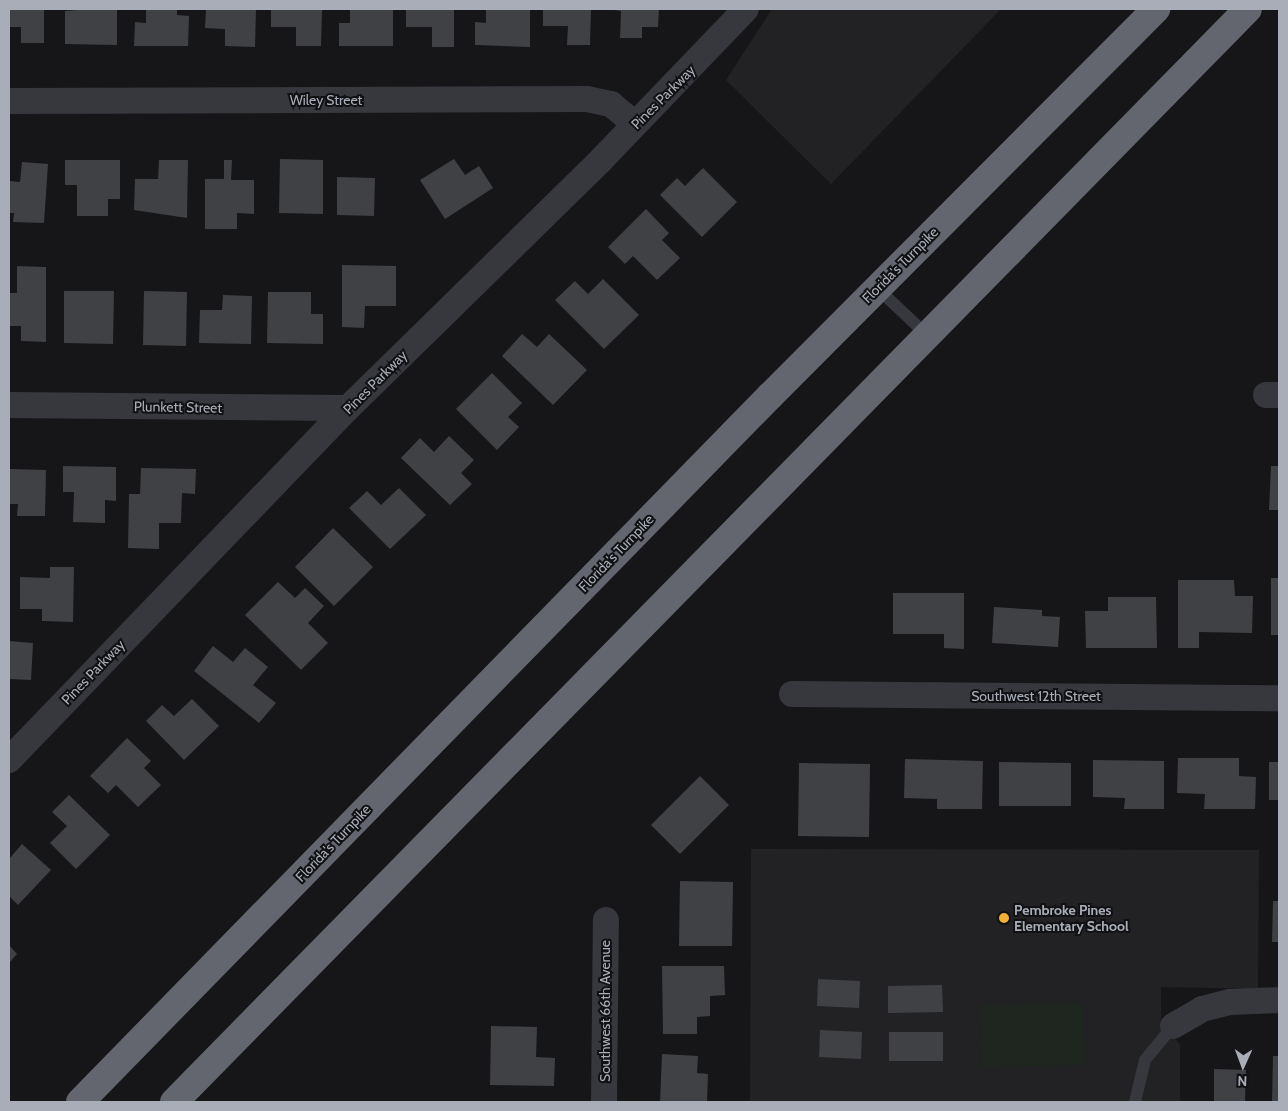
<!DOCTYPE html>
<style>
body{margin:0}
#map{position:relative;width:1288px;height:1111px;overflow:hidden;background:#161618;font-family:Cabin,sans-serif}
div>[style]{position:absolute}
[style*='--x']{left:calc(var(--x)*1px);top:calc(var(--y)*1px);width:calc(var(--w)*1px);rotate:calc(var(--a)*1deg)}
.built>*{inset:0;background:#222225}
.green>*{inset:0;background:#1e261f}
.building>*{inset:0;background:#404145}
.lane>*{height:12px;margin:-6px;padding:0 6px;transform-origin:6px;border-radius:6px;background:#37383d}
.street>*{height:26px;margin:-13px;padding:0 13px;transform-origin:13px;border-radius:13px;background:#37383d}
.highway>*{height:28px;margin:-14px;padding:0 14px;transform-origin:14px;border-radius:14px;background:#63666e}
.dots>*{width:14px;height:14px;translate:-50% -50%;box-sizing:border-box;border:2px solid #111113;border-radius:50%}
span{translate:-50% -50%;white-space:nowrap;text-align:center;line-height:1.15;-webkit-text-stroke:4px #111113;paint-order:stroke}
.street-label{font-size:14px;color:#a8adb8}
.poi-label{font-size:14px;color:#a8adb8;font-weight:700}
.left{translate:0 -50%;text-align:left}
.frame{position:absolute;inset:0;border:10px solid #a8adb8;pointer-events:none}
.north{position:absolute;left:1218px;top:1041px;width:50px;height:50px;-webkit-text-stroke:4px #111113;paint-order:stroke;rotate:182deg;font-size:14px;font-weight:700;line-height:20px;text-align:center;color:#a8adb8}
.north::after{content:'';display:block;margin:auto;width:18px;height:22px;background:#a8adb8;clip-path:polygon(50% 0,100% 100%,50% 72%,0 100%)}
</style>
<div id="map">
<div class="built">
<i style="clip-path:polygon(772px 9px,1001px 9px,831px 184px,726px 80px)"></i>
<i style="clip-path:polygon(751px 849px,1259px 850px,1258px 989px,1161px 987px,1161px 1020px,1180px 1045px,1180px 1102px,750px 1102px)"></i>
</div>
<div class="green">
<i style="clip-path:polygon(1083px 1003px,1085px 1065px,982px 1067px,981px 1005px)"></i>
</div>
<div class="building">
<i style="clip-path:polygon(9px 9px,44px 9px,44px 43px,21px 43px,21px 27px,9px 27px)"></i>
<i style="clip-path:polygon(89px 9px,117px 9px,117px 45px,65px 44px,65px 11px)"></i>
<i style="clip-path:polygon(146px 9px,177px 9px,177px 15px,189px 16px,188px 46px,134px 46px,135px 22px,146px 23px)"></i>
<i style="clip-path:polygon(206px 9px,256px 9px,255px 47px,225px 46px,225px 29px,205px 28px)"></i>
<i style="clip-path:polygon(271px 9px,322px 9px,321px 46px,296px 46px,296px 27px,271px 27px)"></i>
<i style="clip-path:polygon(350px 9px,393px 9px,393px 46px,339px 46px,339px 23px,350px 23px)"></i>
<i style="clip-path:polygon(406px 9px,454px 9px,454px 47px,432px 47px,432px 27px,406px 27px)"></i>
<i style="clip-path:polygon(486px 9px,530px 9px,530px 47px,475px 45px,475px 22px,486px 23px)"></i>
<i style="clip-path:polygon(543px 9px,591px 9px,590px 45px,567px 45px,568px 26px,543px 26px)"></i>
<i style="clip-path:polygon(608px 9px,659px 9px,658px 27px,642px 27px,642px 38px,620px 38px,621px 11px)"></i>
<i style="clip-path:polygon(280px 159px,323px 160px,323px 214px,279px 213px)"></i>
<i style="clip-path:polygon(454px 159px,465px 175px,479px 166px,493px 188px,445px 219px,420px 180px)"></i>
<i style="clip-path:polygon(65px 160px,120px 160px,120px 199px,108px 199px,108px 216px,77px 216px,77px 185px,65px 185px)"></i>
<i style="clip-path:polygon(159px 160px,188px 160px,187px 218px,134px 210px,135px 179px,158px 179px)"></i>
<i style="clip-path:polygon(224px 160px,232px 160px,231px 180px,254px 180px,254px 214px,237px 213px,237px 229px,205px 229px,205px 179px,224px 179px)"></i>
<i style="clip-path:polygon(22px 162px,48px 164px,44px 223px,13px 222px,14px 213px,9px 213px,9px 181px,20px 182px)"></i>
<i style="clip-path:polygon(703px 168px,737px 202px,702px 237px,660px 195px,677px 178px,685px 186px)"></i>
<i style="clip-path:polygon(337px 177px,375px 178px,374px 216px,337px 215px)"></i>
<i style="clip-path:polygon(646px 209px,669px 233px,662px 240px,680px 258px,657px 280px,633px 256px,625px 264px,608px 247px)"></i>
<i style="clip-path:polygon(342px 265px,396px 266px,396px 306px,365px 306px,364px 328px,342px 327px)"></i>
<i style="clip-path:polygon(17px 266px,46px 267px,46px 342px,21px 341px,21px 326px,9px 326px,9px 293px,17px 293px)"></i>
<i style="clip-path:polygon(603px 279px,639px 315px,604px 349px,555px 300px,575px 281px,588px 294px)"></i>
<i style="clip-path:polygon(64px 291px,114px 291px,113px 344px,64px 343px)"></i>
<i style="clip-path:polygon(144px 291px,187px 292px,186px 346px,143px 345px)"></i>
<i style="clip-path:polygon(268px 292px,311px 292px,311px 314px,323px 314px,323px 344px,267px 343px)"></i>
<i style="clip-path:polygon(223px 295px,252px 296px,251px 344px,199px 343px,200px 310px,222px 310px)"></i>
<i style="clip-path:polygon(522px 334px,537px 347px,549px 334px,587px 370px,553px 405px,502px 356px)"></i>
<i style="clip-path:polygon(492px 373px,522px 403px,508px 417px,519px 427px,497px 450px,456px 409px)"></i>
<i style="clip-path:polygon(449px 436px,474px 460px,461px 473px,472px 484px,450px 505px,401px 458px,420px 438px,434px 452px)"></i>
<i style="clip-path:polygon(63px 466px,116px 467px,116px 501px,105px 500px,105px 523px,73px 522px,74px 492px,63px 492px)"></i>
<i style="clip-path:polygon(1271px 466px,1279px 466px,1279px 510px,1269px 510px)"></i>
<i style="clip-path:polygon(141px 468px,196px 469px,195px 494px,182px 493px,181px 523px,159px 523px,159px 549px,128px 548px,129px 494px,140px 494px)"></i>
<i style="clip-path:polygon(9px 469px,46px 470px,45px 516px,17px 516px,18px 504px,9px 504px)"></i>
<i style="clip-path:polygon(399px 488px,426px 515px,390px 549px,349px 508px,367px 491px,381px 505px)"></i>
<i style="clip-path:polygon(333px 528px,373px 567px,334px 606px,295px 567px)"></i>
<i style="clip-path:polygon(50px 567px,74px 567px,73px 622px,42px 621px,42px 609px,20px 609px,20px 577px,50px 578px)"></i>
<i style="clip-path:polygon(1271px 578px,1279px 578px,1279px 635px,1271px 635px)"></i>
<i style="clip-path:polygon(1178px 580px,1234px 580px,1235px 596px,1253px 596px,1252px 633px,1199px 632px,1199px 648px,1178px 648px)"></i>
<i style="clip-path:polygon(278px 582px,295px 598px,305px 588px,324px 606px,308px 623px,328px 643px,301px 670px,245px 615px)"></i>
<i style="clip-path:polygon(893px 593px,964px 593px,964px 649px,944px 648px,944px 634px,893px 634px)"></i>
<i style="clip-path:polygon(1108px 597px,1156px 597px,1157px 648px,1086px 648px,1085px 611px,1108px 611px)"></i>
<i style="clip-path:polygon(994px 607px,1042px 610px,1042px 616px,1060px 617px,1058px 647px,992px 643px)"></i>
<i style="clip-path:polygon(9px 641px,33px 643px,31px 680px,9px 679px)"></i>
<i style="clip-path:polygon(213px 646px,233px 662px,245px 648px,268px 667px,253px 685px,276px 703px,259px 723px,194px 671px)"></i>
<i style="clip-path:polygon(192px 699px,219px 726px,184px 760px,146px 721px,162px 705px,174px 716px)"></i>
<i style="clip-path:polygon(127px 738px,151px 761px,144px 768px,161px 785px,138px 807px,116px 785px,108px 793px,90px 776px)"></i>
<i style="clip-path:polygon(1178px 758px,1239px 758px,1239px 776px,1256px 777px,1255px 809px,1204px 809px,1205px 794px,1177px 793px)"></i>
<i style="clip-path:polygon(905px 759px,983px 761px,982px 809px,937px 809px,937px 799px,904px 798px)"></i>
<i style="clip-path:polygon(1093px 760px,1164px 761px,1164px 809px,1124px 809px,1125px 798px,1093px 797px)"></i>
<i style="clip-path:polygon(999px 762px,1071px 763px,1071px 806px,999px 806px)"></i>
<i style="clip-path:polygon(1269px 762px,1279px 762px,1279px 800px,1269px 800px)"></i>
<i style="clip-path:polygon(799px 763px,870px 764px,869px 837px,798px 836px)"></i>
<i style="clip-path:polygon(700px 776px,729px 805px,680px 854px,651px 825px)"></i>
<i style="clip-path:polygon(69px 795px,110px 835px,76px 869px,50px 843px,67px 826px,52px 812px)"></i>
<i style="clip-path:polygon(22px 844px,51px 870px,18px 905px,9px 896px,9px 859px)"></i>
<i style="clip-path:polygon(680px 881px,733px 882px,732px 946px,679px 946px)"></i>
<i style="clip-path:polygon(1273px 901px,1279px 901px,1279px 942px,1272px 942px)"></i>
<i style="clip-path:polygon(9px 945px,17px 954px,9px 963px)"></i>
<i style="clip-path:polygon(662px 966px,724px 966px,725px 995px,710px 996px,710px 1016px,697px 1017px,697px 1034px,663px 1034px)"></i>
<i style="clip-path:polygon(818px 979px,860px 981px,859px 1008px,817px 1006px)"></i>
<i style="clip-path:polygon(942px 985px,943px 1012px,888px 1013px,888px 986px)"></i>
<i style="clip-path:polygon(491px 1026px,537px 1027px,536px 1057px,555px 1058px,554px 1086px,490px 1085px)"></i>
<i style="clip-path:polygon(820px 1030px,862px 1032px,861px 1059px,819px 1057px)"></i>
<i style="clip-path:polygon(889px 1032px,943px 1032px,943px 1061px,889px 1061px)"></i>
<i style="clip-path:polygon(662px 1054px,698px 1056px,697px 1073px,708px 1074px,707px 1102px,660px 1102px)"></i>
<i style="clip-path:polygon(1273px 1056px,1279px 1056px,1279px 1102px,1272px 1102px)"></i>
<i style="clip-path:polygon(1214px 1069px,1246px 1070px,1245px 1102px,1214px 1102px)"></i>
</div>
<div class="lane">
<i style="--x:877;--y:288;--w:67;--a:43.2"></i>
<i style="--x:1135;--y:1102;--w:43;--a:-76.6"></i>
<i style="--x:1145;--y:1060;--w:44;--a:-50.5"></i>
</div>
<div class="street">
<i style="--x:9;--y:101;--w:578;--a:-0.2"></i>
<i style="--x:587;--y:99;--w:25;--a:12"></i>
<i style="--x:611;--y:104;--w:31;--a:40"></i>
<i style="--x:1266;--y:395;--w:13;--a:0"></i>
<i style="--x:9;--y:405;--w:339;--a:0.5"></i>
<i style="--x:792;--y:694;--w:487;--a:0.5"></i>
<i style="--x:9;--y:760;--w:489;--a:-46.1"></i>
<i style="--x:348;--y:408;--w:354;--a:-44.4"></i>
<i style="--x:601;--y:160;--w:209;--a:-46.2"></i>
<i style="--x:1173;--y:1026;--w:34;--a:-30"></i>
<i style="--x:1202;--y:1009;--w:29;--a:-14"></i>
<i style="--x:1230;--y:1002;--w:49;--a:-2.3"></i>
<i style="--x:604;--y:1102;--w:182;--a:-89.4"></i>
</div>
<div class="highway">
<i style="--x:80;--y:1102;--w:987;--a:-45.66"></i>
<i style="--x:770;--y:396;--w:547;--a:-45.07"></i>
<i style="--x:174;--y:1102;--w:1532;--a:-45.5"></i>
</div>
<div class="dots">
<i style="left:1004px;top:918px;background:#f2b134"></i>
</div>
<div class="street-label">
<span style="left:663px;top:97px;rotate:-45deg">Pines Parkway</span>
<span style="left:326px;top:100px">Wiley Street</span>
<span style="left:900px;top:265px;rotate:-45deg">Florida's Turnpike</span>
<span style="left:375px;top:382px;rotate:-45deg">Pines Parkway</span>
<span style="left:178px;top:407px;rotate:1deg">Plunkett Street</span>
<span style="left:616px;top:553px;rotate:-46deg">Florida's Turnpike</span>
<span style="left:93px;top:672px;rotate:-46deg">Pines Parkway</span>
<span style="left:1036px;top:696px">Southwest 12th Street</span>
<span style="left:333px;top:843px;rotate:-46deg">Florida's Turnpike</span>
<span style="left:605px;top:1011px;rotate:-90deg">Southwest 66th Avenue</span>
</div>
<div class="poi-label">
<span class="left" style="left:1014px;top:918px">Pembroke Pines<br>Elementary School</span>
</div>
<div class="frame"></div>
<div class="north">N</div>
</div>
